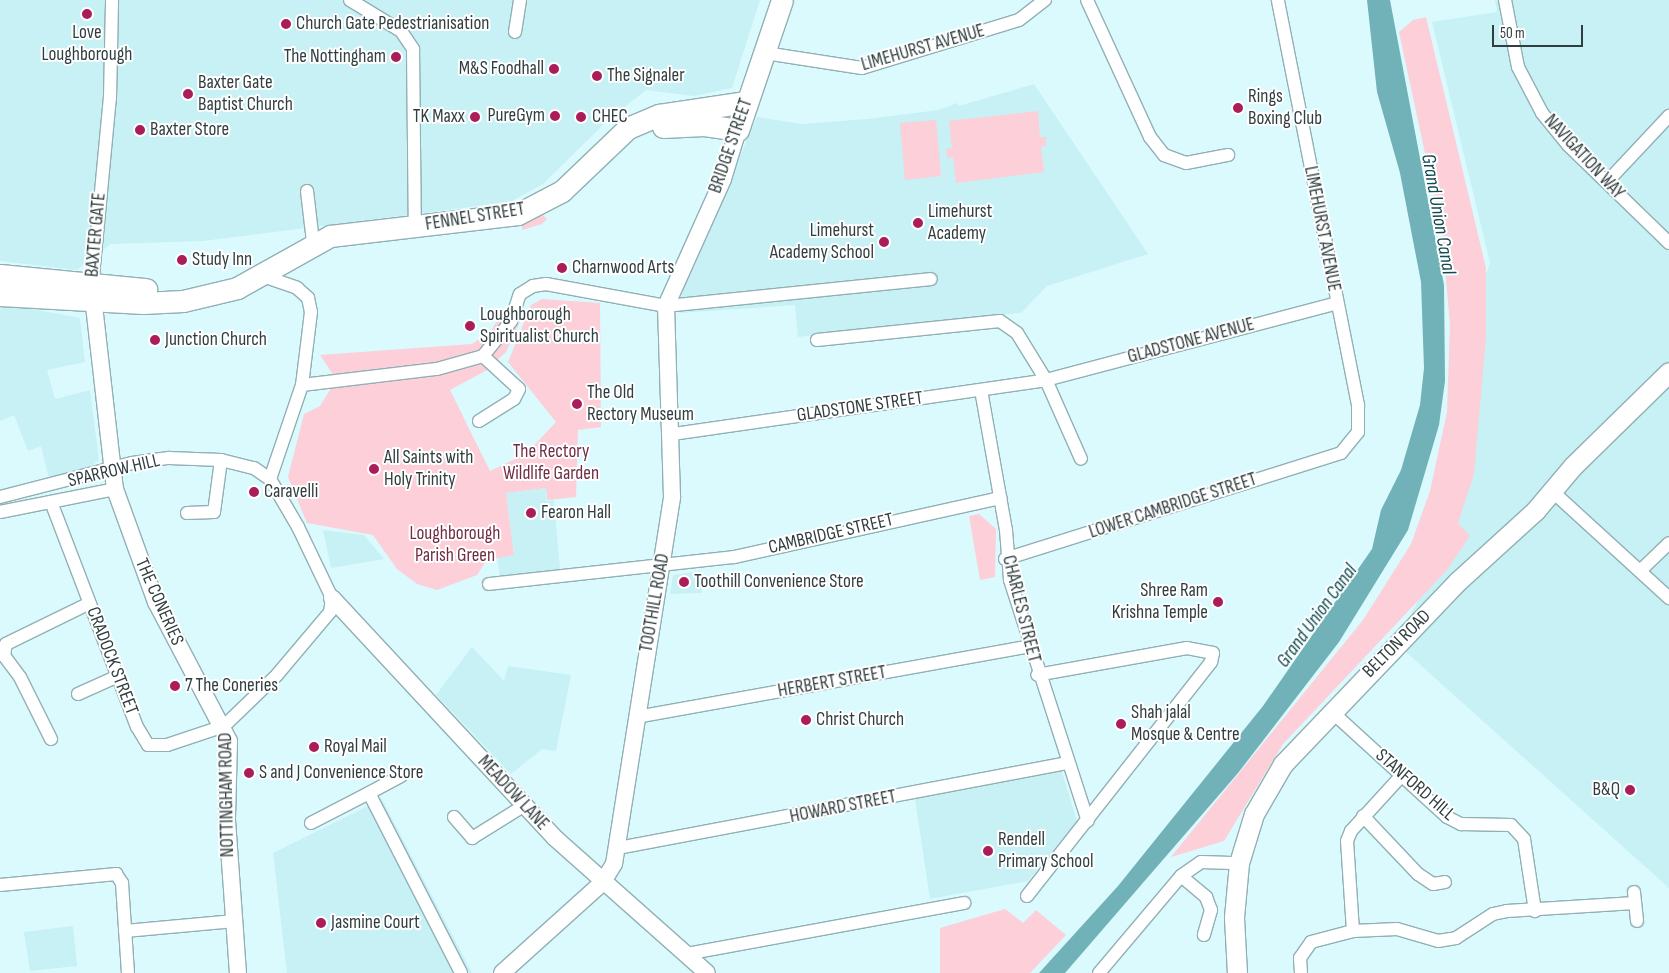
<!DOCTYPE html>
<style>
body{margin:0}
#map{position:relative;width:1669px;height:973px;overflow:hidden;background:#dbfafe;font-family:"Sofia Sans Condensed",sans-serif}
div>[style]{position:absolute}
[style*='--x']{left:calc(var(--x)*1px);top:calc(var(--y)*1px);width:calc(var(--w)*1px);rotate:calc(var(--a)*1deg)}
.built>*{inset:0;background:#c7f1f5}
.green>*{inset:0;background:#fccfd9}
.water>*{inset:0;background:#71b1b8}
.roads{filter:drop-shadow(1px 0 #92b0b4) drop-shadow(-1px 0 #92b0b4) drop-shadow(0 1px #92b0b4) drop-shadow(0 -1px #92b0b4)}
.street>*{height:12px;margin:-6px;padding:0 6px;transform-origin:6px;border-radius:6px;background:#fff}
.secondary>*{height:16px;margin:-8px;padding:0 8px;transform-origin:8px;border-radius:8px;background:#fff}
.primary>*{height:19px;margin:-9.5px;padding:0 9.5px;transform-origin:9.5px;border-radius:9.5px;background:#fff}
.highway>*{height:21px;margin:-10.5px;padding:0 10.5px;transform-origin:10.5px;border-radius:10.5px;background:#fff}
.dots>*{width:14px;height:14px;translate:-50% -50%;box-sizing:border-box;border:2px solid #fff;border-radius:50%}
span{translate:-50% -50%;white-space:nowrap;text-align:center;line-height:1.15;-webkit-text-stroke:4px #fff;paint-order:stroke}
.poi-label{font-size:19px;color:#313e3f}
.left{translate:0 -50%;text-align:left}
.right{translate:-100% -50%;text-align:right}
.street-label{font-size:19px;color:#313e3f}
.park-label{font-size:19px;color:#702d43}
.water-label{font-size:20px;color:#104a50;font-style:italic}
.scale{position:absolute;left:1492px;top:25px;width:91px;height:22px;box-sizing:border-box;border:2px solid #313e3f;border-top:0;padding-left:6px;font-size:15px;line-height:18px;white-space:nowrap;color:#313e3f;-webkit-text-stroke:4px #fff;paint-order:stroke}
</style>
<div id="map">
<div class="built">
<i style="clip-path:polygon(0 0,760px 0,732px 88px,694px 96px,646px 90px,607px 121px,543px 184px,510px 202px,203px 241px,111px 244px,77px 270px,0 261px)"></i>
<i style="clip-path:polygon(1495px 0,1669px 0,1669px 888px,1406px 652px,1401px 632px,1421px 595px,1470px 320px,1490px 263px,1432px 22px,1497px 12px)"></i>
<i style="clip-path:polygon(1034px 84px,1148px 254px,1047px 286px,1021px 313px,798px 337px,795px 305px,679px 313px,684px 285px,757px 117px,802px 124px,867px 119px,939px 110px,957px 103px,959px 106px)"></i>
<i style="clip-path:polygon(0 303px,80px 318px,85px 362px,47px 370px,55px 399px,90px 390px,99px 460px,84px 472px,50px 482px,41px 446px,28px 451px,14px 415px,0 421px)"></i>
<i style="clip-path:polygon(546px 488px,546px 501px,554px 500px,560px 569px,500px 577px,497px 558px,514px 554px,506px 493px)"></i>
<i style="clip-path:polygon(323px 530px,364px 535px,384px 559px,331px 568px)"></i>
<i style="clip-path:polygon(700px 571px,702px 593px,670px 594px,673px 575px)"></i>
<i style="clip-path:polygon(472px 647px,504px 681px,508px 666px,571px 675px,556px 751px,542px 749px,511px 774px,436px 695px)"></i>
<i style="clip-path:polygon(1061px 769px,1077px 821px,1028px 881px,930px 899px,915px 799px)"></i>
<i style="clip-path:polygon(382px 799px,472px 973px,287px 973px,273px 853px)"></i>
<i style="clip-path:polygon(73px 926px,77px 966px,30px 971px,24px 932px)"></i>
</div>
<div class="green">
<i style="clip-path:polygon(1426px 17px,1486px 268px,1486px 337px,1474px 474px,1458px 523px,1470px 536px,1447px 570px,1283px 744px,1224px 841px,1171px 857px,1363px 620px,1411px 544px,1430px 491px,1447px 412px,1450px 325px,1442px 233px,1399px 32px,1413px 20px)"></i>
<i style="clip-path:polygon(1038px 111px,1040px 137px,1046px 137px,1046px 146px,1041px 147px,1044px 172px,956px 183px,953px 157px,947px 158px,946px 149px,952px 148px,949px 121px)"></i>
<i style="clip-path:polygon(936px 120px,941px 176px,905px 180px,900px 123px)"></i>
<i style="clip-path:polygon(543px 215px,547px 219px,542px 224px,522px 230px,522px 222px)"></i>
<i style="clip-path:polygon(542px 299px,600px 303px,601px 427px,578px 430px,576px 497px,547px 500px,546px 488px,506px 493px,514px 555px,487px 560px,477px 575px,437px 590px,417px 584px,397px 569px,373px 535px,307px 523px,288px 477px,304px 414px,320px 406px,333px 385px,332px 373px,320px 355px,472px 344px,491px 331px,503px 310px,522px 317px,506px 352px,487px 370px,450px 390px,490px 471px,526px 454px,556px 422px,508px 362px,531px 305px)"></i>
<i style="clip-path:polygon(979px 514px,996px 529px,995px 577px,980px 580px,969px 516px)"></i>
<i style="clip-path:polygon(1005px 909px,1023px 923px,1036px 910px,1066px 935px,1030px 973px,940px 973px,940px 928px)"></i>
</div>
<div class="water">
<i style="clip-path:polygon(1367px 0,1390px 0,1444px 285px,1445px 381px,1439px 425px,1408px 530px,1339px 642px,1238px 773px,1065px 973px,1039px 973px,1118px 886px,1263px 706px,1372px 549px,1381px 510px,1401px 470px,1420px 405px,1424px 368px,1421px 282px,1400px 173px,1377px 92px)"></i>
</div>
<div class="roads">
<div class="street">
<i style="--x:350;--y:0;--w:60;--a:31.3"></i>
<i style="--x:401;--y:31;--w:22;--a:56"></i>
<i style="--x:413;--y:49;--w:178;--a:89.4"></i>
<i style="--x:1087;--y:0;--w:151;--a:65.3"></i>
<i style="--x:1150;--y:137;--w:23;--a:52"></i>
<i style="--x:1164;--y:155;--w:23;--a:20"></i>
<i style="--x:1186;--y:163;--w:43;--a:-10.8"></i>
<i style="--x:1505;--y:0;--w:68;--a:79"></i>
<i style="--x:1518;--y:67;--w:52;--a:62.4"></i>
<i style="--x:1542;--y:113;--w:41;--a:50.9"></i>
<i style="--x:1568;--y:145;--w:141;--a:44.1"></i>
<i style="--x:515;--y:32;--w:32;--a:-81"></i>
<i style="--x:765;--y:53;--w:98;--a:8.8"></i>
<i style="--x:862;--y:68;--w:164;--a:-17"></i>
<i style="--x:1019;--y:20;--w:33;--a:-38"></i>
<i style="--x:1607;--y:182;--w:91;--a:-46.8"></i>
<i style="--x:307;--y:191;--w:51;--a:83.3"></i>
<i style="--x:263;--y:276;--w:36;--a:19"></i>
<i style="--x:297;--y:288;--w:15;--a:42"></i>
<i style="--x:308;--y:298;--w:14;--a:78"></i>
<i style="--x:311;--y:312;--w:74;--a:97"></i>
<i style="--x:302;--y:385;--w:99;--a:108.8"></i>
<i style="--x:92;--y:287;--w:190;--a:-84.6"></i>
<i style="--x:110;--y:98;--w:98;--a:-88.8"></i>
<i style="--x:817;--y:340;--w:184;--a:-5.9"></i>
<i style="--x:1000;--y:321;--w:21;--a:35"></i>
<i style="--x:1017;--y:333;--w:55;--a:58.3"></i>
<i style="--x:1046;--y:380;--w:86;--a:66.1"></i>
<i style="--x:302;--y:385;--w:136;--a:-6.8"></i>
<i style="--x:437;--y:369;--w:48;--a:-15.8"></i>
<i style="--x:483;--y:356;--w:45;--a:-51.3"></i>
<i style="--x:511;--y:321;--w:28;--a:-72"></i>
<i style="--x:520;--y:294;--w:15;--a:-32"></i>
<i style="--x:533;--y:286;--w:13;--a:-9"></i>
<i style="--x:546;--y:284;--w:122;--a:10.4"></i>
<i style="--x:666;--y:306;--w:266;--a:-5.8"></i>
<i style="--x:981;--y:390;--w:142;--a:79.9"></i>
<i style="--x:1006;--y:530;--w:50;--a:85.4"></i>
<i style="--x:1010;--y:580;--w:253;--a:72.1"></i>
<i style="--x:479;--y:421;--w:41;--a:-32.2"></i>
<i style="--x:514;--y:399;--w:11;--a:-63"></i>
<i style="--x:519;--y:389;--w:49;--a:-137.5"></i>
<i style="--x:673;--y:434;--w:377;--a:-8.2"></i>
<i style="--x:1046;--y:380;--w:301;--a:-14.8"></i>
<i style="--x:1552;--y:491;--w:159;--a:42.4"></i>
<i style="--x:0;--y:497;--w:136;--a:-14.4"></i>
<i style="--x:132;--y:463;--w:37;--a:-8"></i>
<i style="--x:169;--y:458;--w:52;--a:2.2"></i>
<i style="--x:221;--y:460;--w:34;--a:14"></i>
<i style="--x:254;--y:468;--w:19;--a:35"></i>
<i style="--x:270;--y:479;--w:56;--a:59.7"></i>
<i style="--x:298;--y:527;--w:79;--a:64.4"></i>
<i style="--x:332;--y:598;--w:14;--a:98"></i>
<i style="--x:330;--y:612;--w:82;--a:130.1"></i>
<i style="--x:277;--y:675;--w:74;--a:136.1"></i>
<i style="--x:224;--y:726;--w:60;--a:161.6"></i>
<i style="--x:167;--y:745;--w:19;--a:180"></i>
<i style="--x:148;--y:745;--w:21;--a:-121"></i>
<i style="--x:137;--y:727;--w:241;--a:-110.9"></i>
<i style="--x:0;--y:512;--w:117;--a:-11.3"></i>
<i style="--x:187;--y:513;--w:27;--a:-2"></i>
<i style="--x:214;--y:512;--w:52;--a:-82.3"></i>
<i style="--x:1005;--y:559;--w:352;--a:-17.5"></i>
<i style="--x:1341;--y:453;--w:27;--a:-51"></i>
<i style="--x:1358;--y:432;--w:27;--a:-90"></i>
<i style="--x:1358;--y:405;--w:413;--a:-101.2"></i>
<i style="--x:1640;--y:571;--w:40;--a:-44"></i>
<i style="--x:489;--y:584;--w:246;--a:-6.3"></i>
<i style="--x:734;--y:557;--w:273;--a:-12.5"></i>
<i style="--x:78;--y:694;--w:44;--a:-24.2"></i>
<i style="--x:1331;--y:711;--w:157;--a:42.4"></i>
<i style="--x:1447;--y:817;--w:16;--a:27"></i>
<i style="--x:1461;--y:824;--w:50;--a:1.1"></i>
<i style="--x:1511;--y:825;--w:19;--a:47"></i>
<i style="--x:1524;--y:839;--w:73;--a:81.3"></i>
<i style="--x:636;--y:717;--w:399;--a:-10.2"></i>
<i style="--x:51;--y:739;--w:69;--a:-116.6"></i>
<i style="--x:20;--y:677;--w:26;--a:-127"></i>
<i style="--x:4;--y:656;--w:12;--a:-81"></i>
<i style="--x:6;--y:644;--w:93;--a:-26"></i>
<i style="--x:401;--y:776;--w:36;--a:152"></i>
<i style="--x:369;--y:793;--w:202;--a:62.9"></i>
<i style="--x:1363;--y:816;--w:80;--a:46.5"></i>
<i style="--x:1418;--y:874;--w:18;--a:34"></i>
<i style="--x:1433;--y:884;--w:12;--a:-9"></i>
<i style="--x:454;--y:817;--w:28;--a:49"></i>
<i style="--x:472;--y:838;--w:62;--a:-31.9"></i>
<i style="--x:311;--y:823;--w:65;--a:-27.3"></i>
<i style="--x:618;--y:848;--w:456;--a:-10.7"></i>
<i style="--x:1181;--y:876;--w:33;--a:40"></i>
<i style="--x:1206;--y:897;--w:14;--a:69"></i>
<i style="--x:1211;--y:910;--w:26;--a:106"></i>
<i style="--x:0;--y:885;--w:117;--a:-5.4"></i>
<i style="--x:116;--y:874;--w:11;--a:56"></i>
<i style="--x:122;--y:883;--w:90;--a:86.2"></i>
<i style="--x:1634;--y:892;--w:29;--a:84"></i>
<i style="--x:1027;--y:896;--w:298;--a:-51.8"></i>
<i style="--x:1211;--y:662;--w:9;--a:-77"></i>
<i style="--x:1213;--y:653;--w:26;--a:-169"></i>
<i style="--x:1187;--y:648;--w:152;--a:169.8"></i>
<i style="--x:125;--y:931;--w:110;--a:-5.2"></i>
<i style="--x:1353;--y:931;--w:90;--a:-93.8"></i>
<i style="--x:1347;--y:841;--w:11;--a:-68"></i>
<i style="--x:1351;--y:831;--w:77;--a:-47.6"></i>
<i style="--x:686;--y:954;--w:283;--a:-10.4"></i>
<i style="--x:1099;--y:973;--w:127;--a:-49.8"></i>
<i style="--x:1181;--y:876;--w:24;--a:-35"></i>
<i style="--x:1201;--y:862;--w:38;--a:2"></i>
<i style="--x:1301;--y:973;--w:15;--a:-94"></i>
<i style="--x:1300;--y:958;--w:19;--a:-55"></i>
<i style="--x:1311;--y:942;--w:43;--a:-14.7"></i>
<i style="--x:1353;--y:931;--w:44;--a:-2.6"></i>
<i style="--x:1397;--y:929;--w:43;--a:16.3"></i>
<i style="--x:1438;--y:941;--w:18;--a:-9"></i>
<i style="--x:1456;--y:938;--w:44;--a:-33"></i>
<i style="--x:1493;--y:914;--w:14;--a:-12"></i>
<i style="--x:1507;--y:911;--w:128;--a:-3.6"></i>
</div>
<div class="secondary">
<i style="--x:92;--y:288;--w:202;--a:83.5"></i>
<i style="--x:115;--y:489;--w:120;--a:70.1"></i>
<i style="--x:156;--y:602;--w:157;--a:62.3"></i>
<i style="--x:229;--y:741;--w:79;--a:91.5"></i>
<i style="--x:227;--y:820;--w:153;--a:85.9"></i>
<i style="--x:332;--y:598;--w:328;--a:47.1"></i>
<i style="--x:555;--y:838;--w:203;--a:41.6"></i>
<i style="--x:502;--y:973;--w:136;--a:-42"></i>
<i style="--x:603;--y:882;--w:21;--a:-59"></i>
<i style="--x:614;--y:864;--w:372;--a:-81"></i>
<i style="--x:672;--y:497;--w:191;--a:-91.8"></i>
<i style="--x:666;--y:306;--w:139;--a:-65.8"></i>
<i style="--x:723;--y:179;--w:51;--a:-73"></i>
</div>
<div class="primary">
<i style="--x:1237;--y:973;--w:56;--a:-93.1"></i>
<i style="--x:1234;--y:917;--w:54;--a:-84.7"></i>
<i style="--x:1239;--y:863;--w:51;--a:-73"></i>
<i style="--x:1254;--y:814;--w:58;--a:-59.9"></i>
<i style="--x:1283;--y:764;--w:253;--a:-46.3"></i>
<i style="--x:1458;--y:581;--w:104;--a:-42.3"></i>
<i style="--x:1535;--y:511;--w:59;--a:-49.8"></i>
<i style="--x:1573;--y:466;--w:134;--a:-44.4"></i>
</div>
<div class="highway">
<i style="--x:663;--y:127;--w:41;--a:-2.8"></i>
<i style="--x:704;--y:125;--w:34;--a:8"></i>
<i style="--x:738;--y:130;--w:137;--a:-71.3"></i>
<i style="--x:0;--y:275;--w:147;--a:5.5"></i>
<i style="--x:0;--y:295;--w:143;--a:3.2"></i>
<i style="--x:143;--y:303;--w:40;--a:-2.9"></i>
<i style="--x:183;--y:301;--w:56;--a:-13.5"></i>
<i style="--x:237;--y:288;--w:107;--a:-29.2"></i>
<i style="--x:330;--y:236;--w:189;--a:-6.7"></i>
<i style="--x:518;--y:214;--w:50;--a:-27.6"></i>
<i style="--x:562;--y:191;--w:91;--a:-43.7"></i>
<i style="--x:628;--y:128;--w:34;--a:-23"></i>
<i style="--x:659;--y:115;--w:88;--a:-8.5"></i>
</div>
</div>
<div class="dots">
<i style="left:87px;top:14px;background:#ab1d58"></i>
<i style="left:286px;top:24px;background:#ab1d58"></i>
<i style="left:396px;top:57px;background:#ab1d58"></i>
<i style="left:554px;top:69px;background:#ab1d58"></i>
<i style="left:597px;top:76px;background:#ab1d58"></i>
<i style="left:188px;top:94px;background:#ab1d58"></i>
<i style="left:1238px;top:108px;background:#ab1d58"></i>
<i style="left:555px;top:116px;background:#ab1d58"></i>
<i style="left:475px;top:117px;background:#ab1d58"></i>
<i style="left:581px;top:117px;background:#ab1d58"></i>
<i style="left:140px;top:130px;background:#ab1d58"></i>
<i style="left:918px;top:223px;background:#ab1d58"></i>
<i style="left:884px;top:242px;background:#ab1d58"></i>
<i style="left:182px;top:260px;background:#ab1d58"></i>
<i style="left:562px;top:268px;background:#ab1d58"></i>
<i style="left:470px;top:326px;background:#ab1d58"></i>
<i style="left:155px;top:340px;background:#ab1d58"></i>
<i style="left:577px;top:404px;background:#ab1d58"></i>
<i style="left:374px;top:469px;background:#ab1d58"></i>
<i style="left:254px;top:492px;background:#ab1d58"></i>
<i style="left:531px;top:513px;background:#ab1d58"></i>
<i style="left:684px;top:582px;background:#ab1d58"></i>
<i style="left:1218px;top:602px;background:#ab1d58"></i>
<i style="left:175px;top:686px;background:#ab1d58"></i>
<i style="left:806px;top:720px;background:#ab1d58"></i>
<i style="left:1121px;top:724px;background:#ab1d58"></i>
<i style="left:314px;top:747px;background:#ab1d58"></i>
<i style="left:249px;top:773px;background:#ab1d58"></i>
<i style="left:1630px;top:790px;background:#ab1d58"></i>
<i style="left:988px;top:851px;background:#ab1d58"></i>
<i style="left:321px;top:923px;background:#ab1d58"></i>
</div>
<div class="poi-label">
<span class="left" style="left:296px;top:24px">Church Gate Pedestrianisation</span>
<span style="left:87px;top:44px">Love<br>Loughborough</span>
<span class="right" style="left:386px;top:57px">The Nottingham</span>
<span class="right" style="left:544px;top:69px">M&amp;S Foodhall</span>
<span class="left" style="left:607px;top:76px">The Signaler</span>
<span class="left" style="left:198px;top:94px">Baxter Gate<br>Baptist Church</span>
<span class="left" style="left:1248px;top:108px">Rings<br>Boxing Club</span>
<span class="right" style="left:545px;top:116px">PureGym</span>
<span class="right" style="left:465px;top:117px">TK Maxx</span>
<span class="left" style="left:592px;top:117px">CHEC</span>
<span class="left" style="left:150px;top:130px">Baxter Store</span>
<span class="left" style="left:928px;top:223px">Limehurst<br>Academy</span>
<span class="right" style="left:874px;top:242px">Limehurst<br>Academy School</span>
<span class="left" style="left:192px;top:260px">Study Inn</span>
<span class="left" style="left:572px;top:268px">Charnwood Arts</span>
<span class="left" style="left:480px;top:326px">Loughborough<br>Spiritualist Church</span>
<span class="left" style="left:165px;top:340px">Junction Church</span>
<span class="left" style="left:587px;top:404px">The Old<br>Rectory Museum</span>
<span class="left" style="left:384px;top:469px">All Saints with<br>Holy Trinity</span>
<span class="left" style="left:264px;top:492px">Caravelli</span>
<span class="left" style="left:541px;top:513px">Fearon Hall</span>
<span class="left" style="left:694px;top:582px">Toothill Convenience Store</span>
<span class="right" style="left:1208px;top:602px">Shree Ram<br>Krishna Temple</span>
<span class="left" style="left:185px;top:686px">7 The Coneries</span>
<span class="left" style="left:1131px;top:724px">Shah jalal<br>Mosque &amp; Centre</span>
<span class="left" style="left:816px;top:720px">Christ Church</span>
<span class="left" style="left:324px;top:747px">Royal Mail</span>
<span class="left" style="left:259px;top:773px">S and J Convenience Store</span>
<span class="right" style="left:1620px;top:790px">B&amp;Q</span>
<span class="left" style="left:998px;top:851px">Rendell<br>Primary School</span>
<span class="left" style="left:331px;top:923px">Jasmine Court</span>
</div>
<div class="street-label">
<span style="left:923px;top:48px;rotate:-16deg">LIMEHURST AVENUE</span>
<span style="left:731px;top:146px;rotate:-71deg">BRIDGE STREET</span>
<span style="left:1584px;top:157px;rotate:47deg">NAVIGATION WAY</span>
<span style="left:475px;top:217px;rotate:-9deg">FENNEL STREET</span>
<span style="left:1322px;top:229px;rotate:79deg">LIMEHURST AVENUE</span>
<span style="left:96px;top:235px;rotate:-85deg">BAXTER GATE</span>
<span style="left:1191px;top:341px;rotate:-15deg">GLADSTONE AVENUE</span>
<span style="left:860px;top:407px;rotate:-8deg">GLADSTONE STREET</span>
<span style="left:114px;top:471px;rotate:-13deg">SPARROW HILL</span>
<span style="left:1173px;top:506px;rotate:-18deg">LOWER CAMBRIDGE STREET</span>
<span style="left:831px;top:534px;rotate:-13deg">CAMBRIDGE STREET</span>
<span style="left:159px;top:602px;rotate:66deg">THE CONERIES</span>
<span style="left:655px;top:603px;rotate:-80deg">TOOTHILL ROAD</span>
<span style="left:1021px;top:609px;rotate:76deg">CHARLES STREET</span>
<span style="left:1397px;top:644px;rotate:-45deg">BELTON ROAD</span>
<span style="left:112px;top:661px;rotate:69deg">CRADOCK STREET</span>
<span style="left:832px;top:682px;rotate:-10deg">HERBERT STREET</span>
<span style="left:1415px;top:785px;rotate:41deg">STANFORD HILL</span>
<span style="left:513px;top:793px;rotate:47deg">MEADOW LANE</span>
<span style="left:227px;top:795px;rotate:-91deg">NOTTINGHAM ROAD</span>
<span style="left:843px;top:807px;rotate:-11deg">HOWARD STREET</span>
</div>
<div class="park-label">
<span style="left:551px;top:463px">The Rectory<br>Wildlife Garden</span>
<span style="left:455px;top:545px">Loughborough<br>Parish Green</span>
</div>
<div class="water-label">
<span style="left:1438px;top:214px;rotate:80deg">Grand Union Canal</span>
<span style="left:1317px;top:616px;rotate:-54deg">Grand Union Canal</span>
</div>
<div class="scale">50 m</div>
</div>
